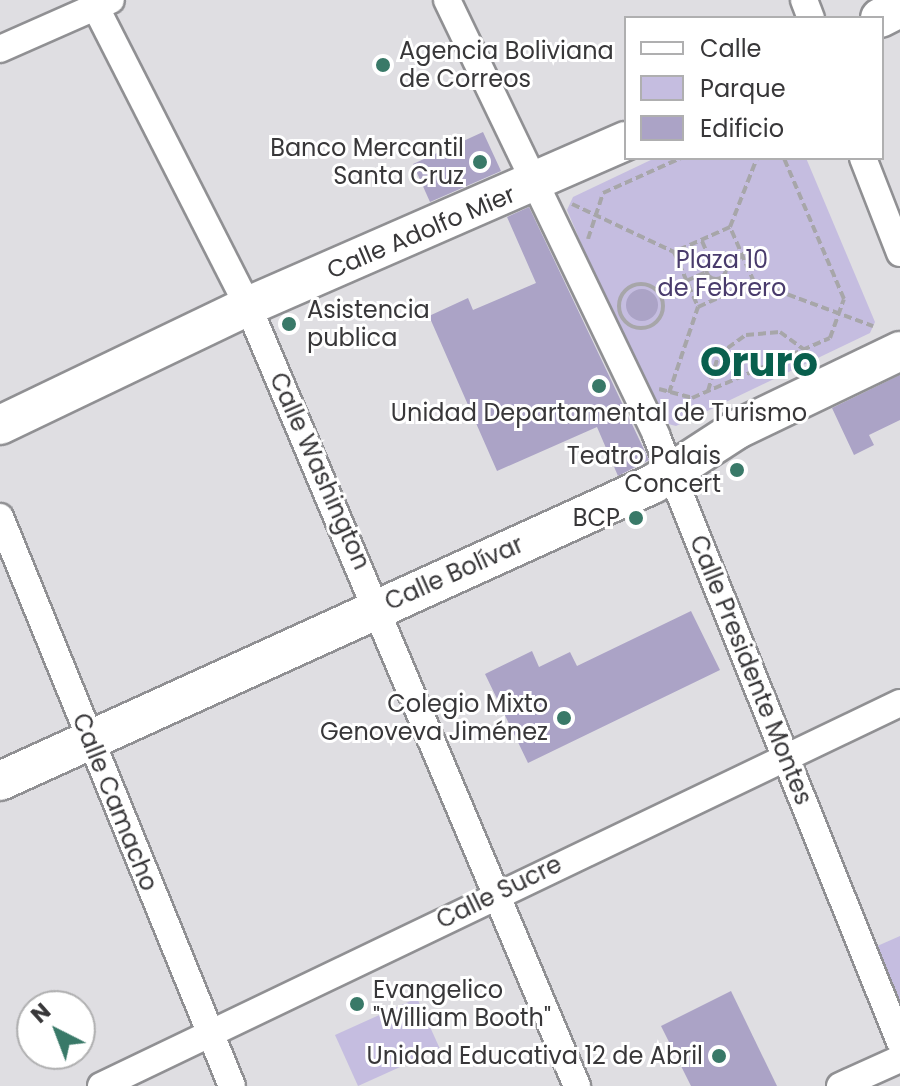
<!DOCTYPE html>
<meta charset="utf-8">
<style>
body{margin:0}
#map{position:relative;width:900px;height:1086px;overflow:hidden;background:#dfdee2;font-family:Poppins,sans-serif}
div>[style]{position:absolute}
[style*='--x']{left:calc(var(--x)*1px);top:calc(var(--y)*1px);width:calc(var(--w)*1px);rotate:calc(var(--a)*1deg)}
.green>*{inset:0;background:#c5bde0}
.building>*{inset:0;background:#aba3c6}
.round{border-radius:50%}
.path>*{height:4px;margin-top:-2px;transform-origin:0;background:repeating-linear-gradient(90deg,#a7a6a9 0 8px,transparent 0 12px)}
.path>.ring{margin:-2px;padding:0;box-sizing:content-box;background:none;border:4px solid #a7a6a9;border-radius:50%}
.roads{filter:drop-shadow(2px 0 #909093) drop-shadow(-2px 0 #909093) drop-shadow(0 2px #909093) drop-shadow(0 -2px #909093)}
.minor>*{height:26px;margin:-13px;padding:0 13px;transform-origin:13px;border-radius:13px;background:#fff}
.secondary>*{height:38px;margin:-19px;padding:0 19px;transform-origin:19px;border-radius:19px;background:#fff}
.dots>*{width:22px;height:22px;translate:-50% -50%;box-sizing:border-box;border:4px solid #fff;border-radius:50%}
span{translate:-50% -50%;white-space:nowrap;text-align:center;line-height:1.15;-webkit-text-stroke:6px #fff;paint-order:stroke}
.poi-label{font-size:24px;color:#383739}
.left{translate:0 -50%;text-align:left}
.right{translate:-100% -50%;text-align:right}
.street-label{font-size:24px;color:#383739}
.park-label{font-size:24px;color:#493b6c}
.town-label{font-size:40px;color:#095f4d;font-weight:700}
.legend{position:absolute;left:624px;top:16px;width:260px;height:144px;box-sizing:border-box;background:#fff;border:2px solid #afafb0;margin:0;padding:10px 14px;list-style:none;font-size:24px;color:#383739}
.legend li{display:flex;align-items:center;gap:16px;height:40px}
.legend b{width:40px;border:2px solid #afafb0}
.north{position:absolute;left:16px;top:990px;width:80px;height:80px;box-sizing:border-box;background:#fff;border:2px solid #afafb0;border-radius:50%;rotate:318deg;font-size:22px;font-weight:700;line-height:32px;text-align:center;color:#383739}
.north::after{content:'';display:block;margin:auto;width:28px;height:36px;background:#397968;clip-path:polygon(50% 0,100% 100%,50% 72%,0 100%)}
</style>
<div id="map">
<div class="green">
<i style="clip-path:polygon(655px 158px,806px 158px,875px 322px,870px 333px,676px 426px,657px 421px,567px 210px,573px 197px)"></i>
<i style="clip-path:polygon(900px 936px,900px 1038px,866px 951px)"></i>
<i style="clip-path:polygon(417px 998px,440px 1049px,358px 1086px,335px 1035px)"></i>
</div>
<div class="building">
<i style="clip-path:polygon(483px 132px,501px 171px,430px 202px,413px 164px)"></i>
<i style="clip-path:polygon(529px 207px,649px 460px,618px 476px,597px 427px,497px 471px,429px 316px,468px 298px,473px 310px,536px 283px,507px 217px)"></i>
<i class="round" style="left:626px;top:289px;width:32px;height:32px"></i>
<i style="clip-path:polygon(900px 375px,900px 420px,869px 435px,874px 445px,854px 455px,832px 408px)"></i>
<i style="clip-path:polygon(691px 611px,720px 670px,528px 763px,485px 674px,532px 651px,539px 667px,570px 652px,577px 666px)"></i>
<i style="clip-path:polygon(731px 991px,777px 1086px,691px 1086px,661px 1026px)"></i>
</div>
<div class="path">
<i style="--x:572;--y:204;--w:113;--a:25.2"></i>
<i style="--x:730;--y:227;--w:61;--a:155.9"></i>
<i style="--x:674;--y:252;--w:60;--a:66.4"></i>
<i style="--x:698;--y:307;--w:61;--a:-24.1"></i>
<i style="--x:754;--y:282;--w:60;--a:-113.6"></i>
<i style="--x:730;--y:227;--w:74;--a:-68.6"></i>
<i style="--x:588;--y:239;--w:48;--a:-71.9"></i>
<i style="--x:603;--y:193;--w:85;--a:-24.2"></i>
<i style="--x:702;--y:241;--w:21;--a:67"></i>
<i class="ring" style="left:706px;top:259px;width:16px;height:16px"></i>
<i style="--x:725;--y:265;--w:20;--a:-27"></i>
<i style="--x:719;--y:278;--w:17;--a:66"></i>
<i style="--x:686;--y:281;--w:22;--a:-24"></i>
<i style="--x:754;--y:282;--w:127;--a:20.3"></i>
<i class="ring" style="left:619px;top:284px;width:40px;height:40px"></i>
<i style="--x:659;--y:389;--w:34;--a:15"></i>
<i style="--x:692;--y:398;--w:150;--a:-23.5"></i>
<i style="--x:830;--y:338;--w:41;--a:-70.3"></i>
<i style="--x:844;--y:299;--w:153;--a:-113.1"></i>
<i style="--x:708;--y:391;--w:37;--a:-74"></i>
<i style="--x:718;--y:355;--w:34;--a:-36"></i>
<i style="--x:746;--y:335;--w:34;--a:-5"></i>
<i style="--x:780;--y:332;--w:29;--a:36"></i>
<i style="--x:669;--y:393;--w:91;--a:-71.4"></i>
</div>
<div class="roads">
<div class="minor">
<i style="--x:92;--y:0;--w:343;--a:63"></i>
<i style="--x:248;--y:306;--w:847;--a:67.13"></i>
<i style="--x:447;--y:0;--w:483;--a:64.3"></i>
<i style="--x:656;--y:435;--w:654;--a:68.1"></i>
<i style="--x:804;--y:0;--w:19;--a:69"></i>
<i style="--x:0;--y:49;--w:121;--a:-23.8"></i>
<i style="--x:863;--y:158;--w:102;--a:68.7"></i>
<i style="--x:0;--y:517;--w:614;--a:67.82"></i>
<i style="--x:101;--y:1086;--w:886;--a:-25.61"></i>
<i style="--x:840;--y:1086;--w:66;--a:-24.2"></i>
</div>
<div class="secondary">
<i style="--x:880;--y:18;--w:22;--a:-27"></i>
<i style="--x:0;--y:425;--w:275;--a:-25.6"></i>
<i style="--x:248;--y:306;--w:412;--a:-23.6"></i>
<i style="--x:0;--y:781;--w:717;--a:-24.46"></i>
<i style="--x:653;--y:484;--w:99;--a:-33"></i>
<i style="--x:736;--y:430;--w:182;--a:-25.7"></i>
</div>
</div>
<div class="dots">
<i style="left:383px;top:65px;background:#397968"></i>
<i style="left:480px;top:162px;background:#397968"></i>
<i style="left:289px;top:324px;background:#397968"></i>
<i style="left:599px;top:386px;background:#397968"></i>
<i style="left:737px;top:470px;background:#397968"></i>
<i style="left:636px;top:518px;background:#397968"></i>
<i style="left:564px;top:718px;background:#397968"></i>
<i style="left:357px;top:1004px;background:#397968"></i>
<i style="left:719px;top:1056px;background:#397968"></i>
</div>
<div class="poi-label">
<span class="left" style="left:399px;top:65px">Agencia Boliviana<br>de Correos</span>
<span class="right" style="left:464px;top:162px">Banco Mercantil<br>Santa Cruz</span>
<span class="left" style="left:307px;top:324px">Asistencia<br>publica</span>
<span style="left:599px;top:413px">Unidad Departamental de Turismo</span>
<span class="right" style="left:721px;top:470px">Teatro Palais<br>Concert</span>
<span class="right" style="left:620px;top:518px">BCP</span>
<span class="right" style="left:548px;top:718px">Colegio Mixto<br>Genoveva Jiménez</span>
<span class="left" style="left:373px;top:1004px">Evangelico<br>"William Booth"</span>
<span class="right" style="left:703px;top:1056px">Unidad Educativa 12 de Abril</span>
</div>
<div class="street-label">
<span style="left:421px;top:232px;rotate:-23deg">Calle Adolfo Mier</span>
<span style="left:320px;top:471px;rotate:66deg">Calle Washington</span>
<span style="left:454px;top:573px;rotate:-24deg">Calle Bolívar</span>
<span style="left:751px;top:670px;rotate:68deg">Calle Presidente Montes</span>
<span style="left:115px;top:802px;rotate:68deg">Calle Camacho</span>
<span style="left:499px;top:892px;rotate:-26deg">Calle Sucre</span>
</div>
<div class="park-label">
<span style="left:722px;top:274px">Plaza 10<br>de Febrero</span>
</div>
<div class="town-label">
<span style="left:759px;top:362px">Oruro</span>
</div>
<ul class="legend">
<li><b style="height:10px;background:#fff"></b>Calle</li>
<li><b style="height:22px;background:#c5bde0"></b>Parque</li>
<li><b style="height:22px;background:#aba3c6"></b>Edificio</li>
</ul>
<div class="north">N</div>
</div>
